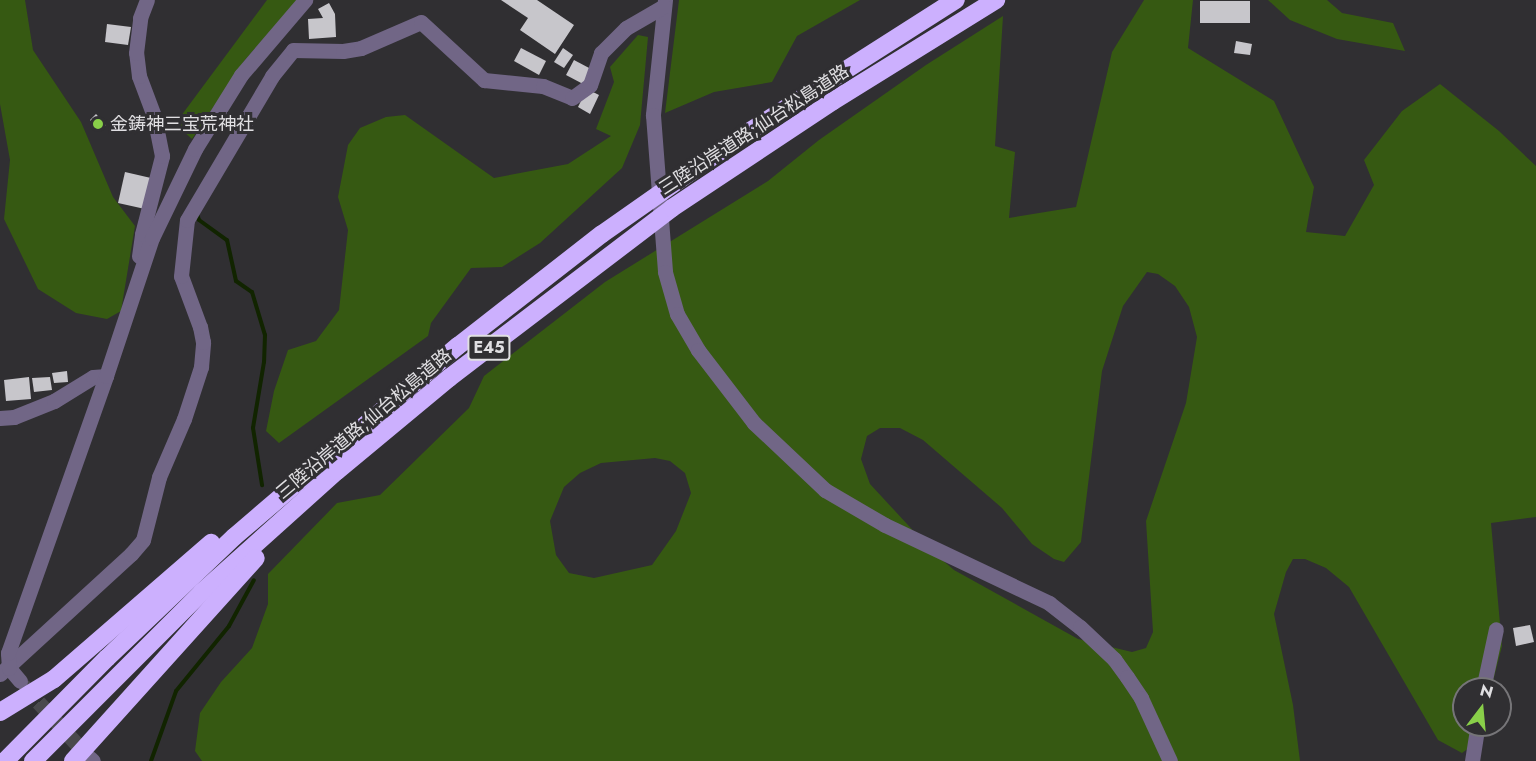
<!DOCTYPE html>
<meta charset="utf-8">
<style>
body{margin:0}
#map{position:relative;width:1536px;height:761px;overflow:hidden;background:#302f32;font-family:Jost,"Noto Sans JP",sans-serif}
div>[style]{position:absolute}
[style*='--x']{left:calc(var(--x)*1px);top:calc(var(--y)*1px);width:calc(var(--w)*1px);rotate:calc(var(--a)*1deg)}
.green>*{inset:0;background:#365912}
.stream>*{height:4px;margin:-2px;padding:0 2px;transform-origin:2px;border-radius:2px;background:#112400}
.building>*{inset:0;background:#c7c6cb}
.minor-tunnel>*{height:15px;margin-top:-7.5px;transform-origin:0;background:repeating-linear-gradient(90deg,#4a494c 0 15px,transparent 0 23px)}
.minor>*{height:15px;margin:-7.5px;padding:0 7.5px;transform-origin:7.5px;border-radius:7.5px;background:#716686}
.highway>*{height:18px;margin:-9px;padding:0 9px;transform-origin:9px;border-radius:9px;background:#ccb0fe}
.dots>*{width:16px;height:16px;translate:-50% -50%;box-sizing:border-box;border:3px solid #302f32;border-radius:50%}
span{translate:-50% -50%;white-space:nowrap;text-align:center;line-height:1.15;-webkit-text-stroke:6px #302f32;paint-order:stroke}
.shield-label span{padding:2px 4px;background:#302f32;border:2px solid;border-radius:4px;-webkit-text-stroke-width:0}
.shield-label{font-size:16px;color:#e0dfe2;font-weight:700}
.poi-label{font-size:18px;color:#e0dfe2}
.left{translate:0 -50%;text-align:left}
.street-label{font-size:18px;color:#e0dfe2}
.north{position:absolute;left:1452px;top:677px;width:60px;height:60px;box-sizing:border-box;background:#302f32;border:2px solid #767578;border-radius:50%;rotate:16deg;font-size:16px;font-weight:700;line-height:24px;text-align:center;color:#e0dfe2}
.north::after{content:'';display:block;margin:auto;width:21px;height:27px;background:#89cf49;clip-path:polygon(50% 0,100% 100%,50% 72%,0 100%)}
</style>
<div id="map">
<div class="green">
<i style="clip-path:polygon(0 0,25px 0,33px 50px,81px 122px,113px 197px,135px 226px,121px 311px,107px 319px,76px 313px,38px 289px,4px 219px,10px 160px,0 104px)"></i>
<i style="clip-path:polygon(267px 0,297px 0,244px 61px,192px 139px,175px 124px)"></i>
<i style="clip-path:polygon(679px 0,860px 0,797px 36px,772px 82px,714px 92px,665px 113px)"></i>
<i style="clip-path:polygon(evenodd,1144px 0,1193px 0,1188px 48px,1274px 101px,1314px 187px,1306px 232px,1345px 236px,1374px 185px,1364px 160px,1402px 111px,1440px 84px,1499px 131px,1536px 166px,1536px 517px,1491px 523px,1502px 646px,1491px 689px,1464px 689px,1464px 725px,1482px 725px,1477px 742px,1462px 753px,1438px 740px,1349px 587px,1326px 568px,1305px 559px,1293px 559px,1286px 572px,1274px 614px,1293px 705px,1300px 761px,202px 761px,195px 751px,200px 713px,221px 682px,252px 648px,268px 604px,268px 574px,337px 503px,380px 495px,469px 408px,484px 376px,605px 282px,768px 181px,819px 140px,926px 65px,1003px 16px,995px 146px,1015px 152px,1009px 218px,1076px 207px,1112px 52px,1144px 0,1147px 272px,1158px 274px,1175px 286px,1189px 307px,1197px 337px,1186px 403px,1146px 521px,1153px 632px,1146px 648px,1132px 652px,1078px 639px,954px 570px,933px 552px,870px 484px,861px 459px,867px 436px,880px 428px,900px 428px,923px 440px,1002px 508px,1032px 544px,1054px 559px,1064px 562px,1081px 542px,1102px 371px,1123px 306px,1147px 272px,1144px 0,655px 458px,670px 461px,685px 473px,691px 493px,676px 531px,652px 565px,594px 578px,569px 573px,556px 555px,550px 521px,564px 487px,580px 473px,601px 463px,655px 458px)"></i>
<i style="clip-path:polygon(1268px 0,1327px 0,1342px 13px,1393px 23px,1405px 51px,1337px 39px,1290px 20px)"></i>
<i style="clip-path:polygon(638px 35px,648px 37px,640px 125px,622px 168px,540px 243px,502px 267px,471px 268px,431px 323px,428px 336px,279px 443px,266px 431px,274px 391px,288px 350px,316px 341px,339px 310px,348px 230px,338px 197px,348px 145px,360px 128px,386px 117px,405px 115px,494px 178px,568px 164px,611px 136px,596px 129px,614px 82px,610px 67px)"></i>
</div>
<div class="stream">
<i style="--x:197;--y:214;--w:6;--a:72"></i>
<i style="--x:199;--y:220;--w:34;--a:36"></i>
<i style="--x:227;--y:240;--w:42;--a:77.6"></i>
<i style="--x:236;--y:281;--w:19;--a:35"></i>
<i style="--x:252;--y:292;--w:45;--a:73.2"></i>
<i style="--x:265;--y:335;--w:27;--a:92"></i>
<i style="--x:264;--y:362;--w:67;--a:99.5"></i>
<i style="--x:253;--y:428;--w:58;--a:81"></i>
<i style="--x:151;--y:761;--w:74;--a:-70.3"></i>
<i style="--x:176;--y:691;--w:84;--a:-50.8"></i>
<i style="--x:229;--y:626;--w:52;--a:-61.5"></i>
</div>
<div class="building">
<i style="clip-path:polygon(501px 0,537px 0,574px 25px,555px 54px,520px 30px,528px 18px)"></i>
<i style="clip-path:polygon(1200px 1px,1250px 1px,1250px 23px,1200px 23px)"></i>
<i style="clip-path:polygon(329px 3px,335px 14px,336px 37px,309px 39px,308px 19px,323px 18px,318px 9px)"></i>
<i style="clip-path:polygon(107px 24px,131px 27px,128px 45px,105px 42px)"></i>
<i style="clip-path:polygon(1236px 41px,1252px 44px,1250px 55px,1234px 53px)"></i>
<i style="clip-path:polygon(521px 48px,546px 61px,539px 75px,514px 61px)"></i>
<i style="clip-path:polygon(563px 48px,573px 55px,564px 68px,554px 62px)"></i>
<i style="clip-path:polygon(574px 60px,591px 69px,583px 84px,566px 75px)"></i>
<i style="clip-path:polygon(587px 89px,599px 95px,590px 114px,578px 107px)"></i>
<i style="clip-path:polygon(96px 114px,106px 125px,100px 131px,90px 120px)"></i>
<i style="clip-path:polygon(125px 172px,151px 178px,145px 209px,118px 203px)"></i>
<i style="clip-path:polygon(67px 371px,68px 382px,54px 383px,52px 373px)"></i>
<i style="clip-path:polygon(29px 377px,31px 399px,6px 401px,4px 380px)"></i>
<i style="clip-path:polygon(50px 377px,52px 390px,34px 392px,32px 378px)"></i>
<i style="clip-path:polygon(1530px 625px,1534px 642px,1516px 646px,1513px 628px)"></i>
</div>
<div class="minor-tunnel">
<i style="--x:23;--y:685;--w:99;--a:47.5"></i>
</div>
<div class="minor">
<i style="--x:665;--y:0;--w:116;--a:96"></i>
<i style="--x:653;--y:115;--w:157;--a:85.6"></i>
<i style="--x:665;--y:272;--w:44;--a:74.1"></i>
<i style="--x:677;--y:314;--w:42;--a:59.7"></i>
<i style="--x:698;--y:350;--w:92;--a:52.5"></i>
<i style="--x:754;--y:423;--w:98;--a:43.3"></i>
<i style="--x:825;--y:490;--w:69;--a:30.3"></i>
<i style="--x:885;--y:525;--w:182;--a:25.4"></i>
<i style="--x:1049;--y:603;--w:39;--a:38"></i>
<i style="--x:1080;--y:627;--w:47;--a:43.3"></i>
<i style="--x:1114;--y:659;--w:22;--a:54"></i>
<i style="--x:1127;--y:677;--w:25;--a:56"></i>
<i style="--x:1141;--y:698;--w:69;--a:65.3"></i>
<i style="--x:139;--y:256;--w:22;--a:-82"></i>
<i style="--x:142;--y:234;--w:81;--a:-75.6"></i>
<i style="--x:162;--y:156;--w:41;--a:-101.3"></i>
<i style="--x:154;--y:116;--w:43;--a:-110.6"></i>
<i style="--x:139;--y:76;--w:23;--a:-97"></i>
<i style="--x:136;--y:53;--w:35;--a:-83"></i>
<i style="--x:140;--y:18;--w:19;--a:-69"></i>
<i style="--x:0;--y:418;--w:14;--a:-4"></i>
<i style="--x:14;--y:417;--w:43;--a:-21.8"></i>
<i style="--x:54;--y:401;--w:46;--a:-31.6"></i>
<i style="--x:93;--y:377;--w:13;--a:-4"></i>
<i style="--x:0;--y:674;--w:178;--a:-42.5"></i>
<i style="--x:131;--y:554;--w:18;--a:-49"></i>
<i style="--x:143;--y:540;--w:65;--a:-75.7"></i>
<i style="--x:159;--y:477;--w:63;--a:-66.7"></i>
<i style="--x:184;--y:419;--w:55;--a:-71.9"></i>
<i style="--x:201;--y:367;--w:25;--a:-85"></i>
<i style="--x:203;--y:342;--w:15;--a:-101"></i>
<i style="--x:200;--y:327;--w:54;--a:-110.4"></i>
<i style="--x:181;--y:276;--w:56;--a:-83.9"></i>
<i style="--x:187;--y:220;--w:167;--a:-59.4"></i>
<i style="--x:272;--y:76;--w:33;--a:-51"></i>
<i style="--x:293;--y:50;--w:50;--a:1.1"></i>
<i style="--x:343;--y:51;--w:18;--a:-9"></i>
<i style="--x:361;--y:48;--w:65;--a:-23.4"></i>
<i style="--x:421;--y:22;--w:86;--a:42.6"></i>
<i style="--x:484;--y:80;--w:59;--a:5.8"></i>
<i style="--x:543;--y:86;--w:31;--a:22"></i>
<i style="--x:572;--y:98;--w:22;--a:-36"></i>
<i style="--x:590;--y:85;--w:34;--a:-71"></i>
<i style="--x:601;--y:53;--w:35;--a:-45"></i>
<i style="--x:626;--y:28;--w:44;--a:-30.1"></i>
<i style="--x:20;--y:681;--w:17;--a:-130"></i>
<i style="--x:9;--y:668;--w:15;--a:-94"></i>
<i style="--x:8;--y:653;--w:294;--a:-70.5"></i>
<i style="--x:106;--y:376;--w:145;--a:-71.6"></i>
<i style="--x:152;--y:238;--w:99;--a:-64.2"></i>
<i style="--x:195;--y:149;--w:87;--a:-58.1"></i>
<i style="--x:241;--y:75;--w:99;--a:-49.5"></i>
<i style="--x:1483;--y:689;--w:61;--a:-77.8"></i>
<i style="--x:90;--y:758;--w:4;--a:45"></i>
<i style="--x:1472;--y:761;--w:36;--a:-81"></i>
</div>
<div class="highway">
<i style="--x:0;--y:712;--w:63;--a:-31.4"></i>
<i style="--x:54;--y:679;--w:208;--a:-40.9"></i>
<i style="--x:5;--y:761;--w:145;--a:-45.3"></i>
<i style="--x:107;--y:658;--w:175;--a:-43.6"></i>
<i style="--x:234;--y:537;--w:294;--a:-40.5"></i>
<i style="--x:458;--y:346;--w:182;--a:-37.9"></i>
<i style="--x:602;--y:234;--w:167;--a:-35"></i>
<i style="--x:739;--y:138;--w:257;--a:-32.5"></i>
<i style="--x:33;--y:761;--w:239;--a:-45"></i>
<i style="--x:202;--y:592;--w:181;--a:-41.9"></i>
<i style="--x:337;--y:471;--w:146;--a:-39.7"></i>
<i style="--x:449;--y:378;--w:280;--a:-37.3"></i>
<i style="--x:672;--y:208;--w:193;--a:-33.6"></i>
<i style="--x:833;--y:101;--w:192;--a:-31.8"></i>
<i style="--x:73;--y:761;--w:273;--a:-48"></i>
</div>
<div class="dots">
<i style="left:98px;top:124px;background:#89cf49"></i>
</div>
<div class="shield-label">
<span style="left:489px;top:348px">E45</span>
</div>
<div class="poi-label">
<span class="left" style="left:110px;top:124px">金鋳神三宝荒神社</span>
</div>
<div class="street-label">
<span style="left:754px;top:130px;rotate:-33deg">三陸沿岸道路;仙台松島道路</span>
<span style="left:364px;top:424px;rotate:-40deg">三陸沿岸道路;仙台松島道路</span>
</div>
<div class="north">N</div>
</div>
